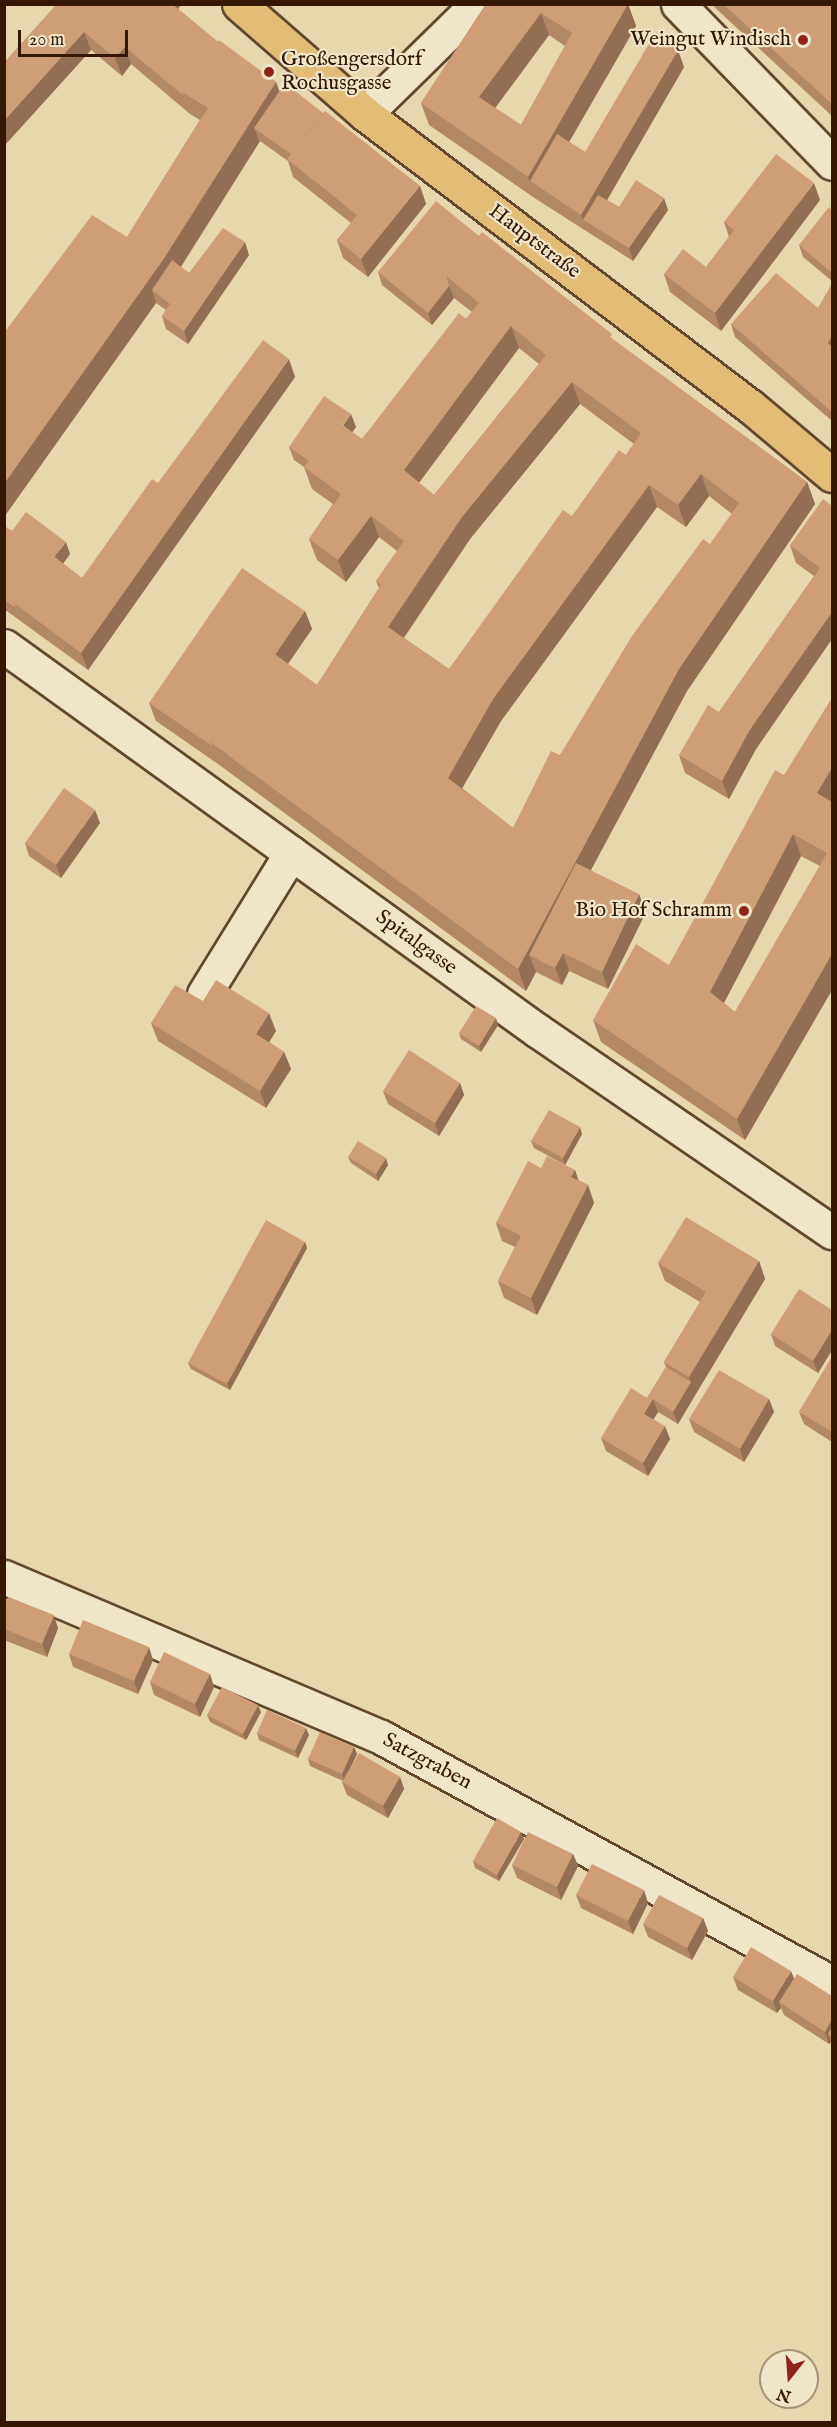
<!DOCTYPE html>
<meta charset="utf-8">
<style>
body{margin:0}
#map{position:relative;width:837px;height:2427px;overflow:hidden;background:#e6d7ac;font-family:"IM FELL English",serif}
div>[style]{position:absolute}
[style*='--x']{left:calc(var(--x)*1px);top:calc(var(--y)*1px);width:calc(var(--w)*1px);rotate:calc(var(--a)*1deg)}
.roads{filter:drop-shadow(2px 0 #61482e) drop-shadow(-2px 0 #61482e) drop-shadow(0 2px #61482e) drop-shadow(0 -2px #61482e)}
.minor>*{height:33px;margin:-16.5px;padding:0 16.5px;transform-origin:16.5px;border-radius:16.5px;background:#efe5c9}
.major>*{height:33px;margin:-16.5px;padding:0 16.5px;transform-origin:16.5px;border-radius:16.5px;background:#e3bc76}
.wall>*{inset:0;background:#b38865}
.shaded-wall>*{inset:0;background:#926f52}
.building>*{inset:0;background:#d09e75}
.dots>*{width:16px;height:16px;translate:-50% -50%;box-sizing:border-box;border:3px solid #efe5c9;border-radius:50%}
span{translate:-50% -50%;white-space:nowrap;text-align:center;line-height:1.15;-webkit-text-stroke:4.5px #efe5c9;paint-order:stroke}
.poi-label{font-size:21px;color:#351804}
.right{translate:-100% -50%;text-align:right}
.left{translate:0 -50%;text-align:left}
.street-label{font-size:21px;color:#351804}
.frame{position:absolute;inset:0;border:6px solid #351804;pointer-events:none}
.north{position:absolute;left:759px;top:2349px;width:60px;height:60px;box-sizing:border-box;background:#efe5c9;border:2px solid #a5937a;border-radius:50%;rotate:197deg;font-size:16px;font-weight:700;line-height:24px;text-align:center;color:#351804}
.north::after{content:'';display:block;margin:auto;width:21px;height:27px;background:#8f2418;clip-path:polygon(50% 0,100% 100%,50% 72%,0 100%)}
.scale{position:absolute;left:18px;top:30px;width:110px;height:27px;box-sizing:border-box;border:3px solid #351804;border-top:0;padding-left:8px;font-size:18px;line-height:21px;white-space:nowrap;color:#351804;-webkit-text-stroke:4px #efe5c9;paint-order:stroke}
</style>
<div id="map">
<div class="roads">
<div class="minor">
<i style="--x:678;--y:4;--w:221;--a:45.9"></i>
<i style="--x:365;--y:114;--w:157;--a:-44.5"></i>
<i style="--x:4;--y:646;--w:658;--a:35.79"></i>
<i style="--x:538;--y:1031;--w:356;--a:34.4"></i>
<i style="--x:204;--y:994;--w:166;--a:-58.3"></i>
<i style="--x:4;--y:1577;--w:410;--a:23"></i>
<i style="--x:381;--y:1737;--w:514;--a:28.61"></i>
</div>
<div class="major">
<i style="--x:239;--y:4;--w:167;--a:41.1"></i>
<i style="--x:365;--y:114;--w:483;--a:37.2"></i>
<i style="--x:750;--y:406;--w:107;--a:40.1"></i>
</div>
</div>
<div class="wall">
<i style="clip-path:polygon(57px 4px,181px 4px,178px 9px,218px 42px,276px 82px,279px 91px,323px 113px,420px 186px,426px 204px,368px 277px,343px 258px,337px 240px,351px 223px,293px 177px,288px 161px,260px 141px,181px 267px,189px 273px,249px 255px,188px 344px,166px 329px,162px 316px,166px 310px,156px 303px,4px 517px,4px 333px,127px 237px,200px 120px,190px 114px,131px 64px,122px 76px,91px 50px,4px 146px,4px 63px)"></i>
<i style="clip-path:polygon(evenodd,486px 4px,628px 4px,636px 26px,569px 142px,585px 152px,684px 67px,607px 200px,619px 207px,668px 210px,633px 261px,536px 199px,429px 125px,421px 103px,486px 4px,549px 35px,565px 46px,521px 125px,495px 108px,549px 35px)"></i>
<i style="clip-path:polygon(711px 4px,832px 4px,832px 116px)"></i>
<i style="clip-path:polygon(820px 200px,721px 331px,670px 292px,664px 274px,706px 267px,729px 237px,724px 222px)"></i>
<i style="clip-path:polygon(832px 211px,832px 281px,803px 257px,799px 245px)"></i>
<i style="clip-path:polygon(evenodd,479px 236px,615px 341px,807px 482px,815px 504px,687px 691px,591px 870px,646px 912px,608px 989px,569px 971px,562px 985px,536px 972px,526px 991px,218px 764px,156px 721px,149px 703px,305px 611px,312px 629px,288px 664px,317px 685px,379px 588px,376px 581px,397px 551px,379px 537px,346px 582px,317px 560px,309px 539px,333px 504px,312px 489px,304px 467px,294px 460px,289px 447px,356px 427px,352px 432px,362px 439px,472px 312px,454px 298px,432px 325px,382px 285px,378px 272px,479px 236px,519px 348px,539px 364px,434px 495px,419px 483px,519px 348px,479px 236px,580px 404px,634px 444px,626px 455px,572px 516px,449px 669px,404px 638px,470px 539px,580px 404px,479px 236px,709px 496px,732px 514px,560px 755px,513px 828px,462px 788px,501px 721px,657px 507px,686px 527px,709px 496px)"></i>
<i style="clip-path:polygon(832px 286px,832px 421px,735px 337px,731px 324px,818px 308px)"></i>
<i style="clip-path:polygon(295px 377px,88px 670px,4px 609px,4px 526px,12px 531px,70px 554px,63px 564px,82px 578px,158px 483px)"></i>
<i style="clip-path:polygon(832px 506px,832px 639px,756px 749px,729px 799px,685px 773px,679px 755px,719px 712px,814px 576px,796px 563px,790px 545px)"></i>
<i style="clip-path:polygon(evenodd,832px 698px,832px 990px,745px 1140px,601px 1042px,593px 1020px,669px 965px,832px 698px,801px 856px,820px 866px,735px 1012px,724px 1003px,801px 856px)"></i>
<i style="clip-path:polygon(100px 823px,61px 878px,29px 856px,25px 843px)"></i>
<i style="clip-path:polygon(203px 1001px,276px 1031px,269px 1042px,284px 1052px,291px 1069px,266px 1108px,158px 1041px,151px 1023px)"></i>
<i style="clip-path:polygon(498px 1025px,481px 1052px,461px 1039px,459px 1033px)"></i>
<i style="clip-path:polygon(460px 1083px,464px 1095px,439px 1136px,388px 1104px,383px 1091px)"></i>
<i style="clip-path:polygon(582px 1134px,565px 1165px,534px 1148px,531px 1141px)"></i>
<i style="clip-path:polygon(348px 1157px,388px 1165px,378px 1181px,351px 1163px)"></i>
<i style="clip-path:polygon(541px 1168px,575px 1170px,578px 1180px,588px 1185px,594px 1203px,537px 1315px,504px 1298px,498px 1281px,515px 1247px,502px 1241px,496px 1223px)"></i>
<i style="clip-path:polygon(305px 1242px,307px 1248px,230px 1390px,191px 1369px,188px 1363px)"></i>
<i style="clip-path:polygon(759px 1261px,765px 1279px,678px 1424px,658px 1412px,653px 1420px,670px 1439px,648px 1476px,606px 1451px,601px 1438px,647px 1398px,666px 1367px,664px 1362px,700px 1302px,665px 1281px,658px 1263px)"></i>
<i style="clip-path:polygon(832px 1310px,832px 1350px,818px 1373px,775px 1346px,771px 1334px)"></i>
<i style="clip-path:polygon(832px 1357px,832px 1442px,804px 1424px,799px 1412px)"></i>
<i style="clip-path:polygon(769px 1399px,774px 1412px,744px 1462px,694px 1432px,689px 1419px)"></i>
<i style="clip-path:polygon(4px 1606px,58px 1628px,47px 1657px,4px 1640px)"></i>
<i style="clip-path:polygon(69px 1654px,153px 1660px,138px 1694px,73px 1667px)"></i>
<i style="clip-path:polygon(210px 1674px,214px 1687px,200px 1717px,154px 1695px,150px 1682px)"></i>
<i style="clip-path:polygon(261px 1712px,246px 1740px,210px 1722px,207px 1715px)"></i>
<i style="clip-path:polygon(257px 1733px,309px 1735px,298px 1758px,259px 1740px)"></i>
<i style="clip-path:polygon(354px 1747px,357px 1754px,348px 1773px,400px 1777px,404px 1789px,388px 1818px,347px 1795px,342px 1782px,343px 1781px,310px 1766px,308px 1759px)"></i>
<i style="clip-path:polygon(524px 1839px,499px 1881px,475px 1868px,473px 1861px)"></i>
<i style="clip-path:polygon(573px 1854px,578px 1866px,561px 1900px,517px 1878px,512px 1865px)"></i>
<i style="clip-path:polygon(576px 1895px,648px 1903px,633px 1934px,581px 1908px)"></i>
<i style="clip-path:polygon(703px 1918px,708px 1931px,692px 1960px,648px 1937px,643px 1924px)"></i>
<i style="clip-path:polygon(733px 1977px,832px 1996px,832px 2047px,831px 2042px,829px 2044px,784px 2015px,781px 2008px,777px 2013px,738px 1990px)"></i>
</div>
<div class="shaded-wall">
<i style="clip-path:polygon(167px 4px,181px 4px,181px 5px,172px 17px)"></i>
<i style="clip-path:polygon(628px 4px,636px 26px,542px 189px,530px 181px,528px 177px)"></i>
<i style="clip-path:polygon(541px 13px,549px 35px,487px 119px,479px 97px)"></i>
<i style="clip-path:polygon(84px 32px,91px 50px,4px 146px,4px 121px)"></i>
<i style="clip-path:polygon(125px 47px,131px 64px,122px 76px,115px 58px)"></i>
<i style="clip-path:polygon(678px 50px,684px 67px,592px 226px,583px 220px,581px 215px)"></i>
<i style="clip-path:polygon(276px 82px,284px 104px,254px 128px,259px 140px,260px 141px,171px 282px,152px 290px,156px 303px,4px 517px,4px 484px)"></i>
<i style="clip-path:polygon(814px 183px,820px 200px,721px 331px,715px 313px)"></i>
<i style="clip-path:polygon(420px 186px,426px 204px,368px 277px,361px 259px)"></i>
<i style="clip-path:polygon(664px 198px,668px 210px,633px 261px,629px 248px)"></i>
<i style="clip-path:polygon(245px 242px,249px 255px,188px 344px,184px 331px)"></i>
<i style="clip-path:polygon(449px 286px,454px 298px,432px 325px,428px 313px)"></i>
<i style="clip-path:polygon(511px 326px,519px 348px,412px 492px,404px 470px)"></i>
<i style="clip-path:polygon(832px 336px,832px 355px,828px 343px)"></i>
<i style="clip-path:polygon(289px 359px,295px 377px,88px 670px,81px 653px)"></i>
<i style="clip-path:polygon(572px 382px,580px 404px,470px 539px,396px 649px,388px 627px,462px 517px)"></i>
<i style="clip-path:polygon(351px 414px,356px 427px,321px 478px,316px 466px)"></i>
<i style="clip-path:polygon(701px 474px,709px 496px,686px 527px,678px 505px)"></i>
<i style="clip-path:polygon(807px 482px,815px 504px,687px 691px,542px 961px,529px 955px,536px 972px,526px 991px,518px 969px,679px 669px)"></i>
<i style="clip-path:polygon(649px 485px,657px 507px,501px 721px,456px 799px,448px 778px,493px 699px)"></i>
<i style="clip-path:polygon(371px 516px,379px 537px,346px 582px,338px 560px)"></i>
<i style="clip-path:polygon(66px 542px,70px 554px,27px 612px,18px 606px)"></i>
<i style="clip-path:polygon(305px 611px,312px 629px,225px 754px,213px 744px)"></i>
<i style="clip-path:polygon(832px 612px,832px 639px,756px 749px,729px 799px,722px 781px,749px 731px)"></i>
<i style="clip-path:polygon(832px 768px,832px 803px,817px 793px)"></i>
<i style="clip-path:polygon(95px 810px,100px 823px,61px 878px,56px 865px)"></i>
<i style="clip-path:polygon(793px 834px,801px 856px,718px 1014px,710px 992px)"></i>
<i style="clip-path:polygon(639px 894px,646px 912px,608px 989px,602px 972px)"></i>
<i style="clip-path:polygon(563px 953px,569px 971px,562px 985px,555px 968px)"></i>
<i style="clip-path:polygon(832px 954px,832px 990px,745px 1140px,737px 1119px)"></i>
<i style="clip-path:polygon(269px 1013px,276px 1031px,263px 1052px,256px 1034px)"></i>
<i style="clip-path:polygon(496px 1018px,498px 1025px,481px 1052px,479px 1046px)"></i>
<i style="clip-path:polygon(284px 1052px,291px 1069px,266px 1108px,260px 1091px)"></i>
<i style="clip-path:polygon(460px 1083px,464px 1095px,439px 1136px,435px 1123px)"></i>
<i style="clip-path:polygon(580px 1127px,582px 1134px,565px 1165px,563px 1158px)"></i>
<i style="clip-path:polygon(386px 1158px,388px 1165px,378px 1181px,376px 1174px)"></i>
<i style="clip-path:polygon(575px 1170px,581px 1188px,571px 1177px)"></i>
<i style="clip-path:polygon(588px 1185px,594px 1203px,537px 1315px,531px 1298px)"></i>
<i style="clip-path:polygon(305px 1242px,307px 1248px,230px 1390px,227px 1384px)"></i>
<i style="clip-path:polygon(759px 1261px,765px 1279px,695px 1395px,689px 1377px)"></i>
<i style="clip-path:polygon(832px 1330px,832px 1350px,818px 1373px,813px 1361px)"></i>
<i style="clip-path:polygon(691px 1382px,695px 1395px,678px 1424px,673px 1412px)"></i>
<i style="clip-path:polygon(653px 1399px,658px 1412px,649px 1427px,644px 1414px)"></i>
<i style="clip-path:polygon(769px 1399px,774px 1412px,744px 1462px,740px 1449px)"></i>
<i style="clip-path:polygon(665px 1426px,670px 1439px,648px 1476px,643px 1463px)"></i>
<i style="clip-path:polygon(54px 1615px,58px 1628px,47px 1657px,42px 1644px)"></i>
<i style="clip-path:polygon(149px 1647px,153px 1660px,138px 1694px,134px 1681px)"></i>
<i style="clip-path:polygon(210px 1674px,214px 1687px,200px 1717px,195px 1704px)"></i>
<i style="clip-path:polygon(258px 1705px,261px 1712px,246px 1740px,243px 1734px)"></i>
<i style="clip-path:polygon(306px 1728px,309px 1735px,298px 1758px,295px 1751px)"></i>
<i style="clip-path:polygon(354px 1747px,357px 1754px,344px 1781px,342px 1774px)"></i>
<i style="clip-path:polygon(400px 1777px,404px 1789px,388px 1818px,383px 1806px)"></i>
<i style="clip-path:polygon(521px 1832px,524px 1839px,499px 1881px,497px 1875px)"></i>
<i style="clip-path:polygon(573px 1854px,578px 1866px,561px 1900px,557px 1887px)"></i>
<i style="clip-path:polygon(644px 1890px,648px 1903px,633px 1934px,628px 1921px)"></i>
<i style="clip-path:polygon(703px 1918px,708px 1931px,692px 1960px,687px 1948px)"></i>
<i style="clip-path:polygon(791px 1971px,796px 1983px,779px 2002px,781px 2008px,777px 2013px,773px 2001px)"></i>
<i style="clip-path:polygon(832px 2019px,832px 2038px,828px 2034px,831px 2042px,829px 2044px,825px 2032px)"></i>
</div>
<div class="building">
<i style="clip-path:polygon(57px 4px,172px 4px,218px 42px,182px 92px,184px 96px,125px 47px,115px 58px,84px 32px,4px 121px,4px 63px)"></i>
<i style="clip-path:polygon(evenodd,486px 4px,628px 4px,528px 177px,421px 103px,486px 4px,541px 13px,572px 33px,521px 125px,479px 97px,541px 13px)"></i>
<i style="clip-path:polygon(723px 4px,832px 4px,832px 104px)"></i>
<i style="clip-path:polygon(656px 32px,678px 50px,581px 215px,530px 181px,557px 134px,585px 152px)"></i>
<i style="clip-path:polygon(219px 40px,276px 82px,163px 260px,4px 484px,4px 333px,92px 215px,127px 237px,208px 108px,182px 92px)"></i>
<i style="clip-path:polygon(285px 83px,323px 113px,291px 154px,254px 128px)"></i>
<i style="clip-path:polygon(325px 111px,420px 186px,361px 259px,337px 240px,357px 215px,287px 159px)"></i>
<i style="clip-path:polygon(776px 154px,814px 183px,715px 313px,664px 274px,683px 249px,706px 267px,734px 230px,724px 222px)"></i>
<i style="clip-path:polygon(636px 180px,664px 198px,629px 248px,583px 220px,598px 195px,619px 207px)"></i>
<i style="clip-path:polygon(436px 201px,479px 236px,446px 276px,449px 286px,428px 313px,378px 272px)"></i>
<i style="clip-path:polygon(829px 207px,832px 211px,832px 273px,799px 245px)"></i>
<i style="clip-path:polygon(223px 228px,245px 242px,184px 331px,162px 316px,170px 304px,152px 290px,172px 260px,189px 273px)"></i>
<i style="clip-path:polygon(evenodd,482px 232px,612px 334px,610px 337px,807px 482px,679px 669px,518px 969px,210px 742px,272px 652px,317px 685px,381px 585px,376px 581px,404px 541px,371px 516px,338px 560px,309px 539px,341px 494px,304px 467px,337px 421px,362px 439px,459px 313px,466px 319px,479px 303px,446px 276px,482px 232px,511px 326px,546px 355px,434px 495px,404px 470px,511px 326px,482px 232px,572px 382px,641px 433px,626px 455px,619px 450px,572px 516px,563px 510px,449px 669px,388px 627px,462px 517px,572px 382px,482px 232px,701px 474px,739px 503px,710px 544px,703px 539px,632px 636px,560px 755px,551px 751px,513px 828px,448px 778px,493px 699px,649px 485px,678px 505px,701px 474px)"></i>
<i style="clip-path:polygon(776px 273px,818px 308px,831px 285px,832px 286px,832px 336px,828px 343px,832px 347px,832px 412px,731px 324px)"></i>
<i style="clip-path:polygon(263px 340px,289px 359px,81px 653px,14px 603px,51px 554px,82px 578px,152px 479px,158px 483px)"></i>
<i style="clip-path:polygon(324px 396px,351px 414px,343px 425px,337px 421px,309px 461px,289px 447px)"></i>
<i style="clip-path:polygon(823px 499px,832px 506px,832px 612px,749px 731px,722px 781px,679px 755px,708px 705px,719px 712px,820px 568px,790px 545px)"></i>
<i style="clip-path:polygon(26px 512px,66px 542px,54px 557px,51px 554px,14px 603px,16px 608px,4px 600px,4px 526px,12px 531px)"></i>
<i style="clip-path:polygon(242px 568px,305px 611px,275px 655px,272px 652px,210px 742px,212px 746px,149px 703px)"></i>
<i style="clip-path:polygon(evenodd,832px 698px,832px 768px,817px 793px,832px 802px,832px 954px,737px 1119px,593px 1020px,636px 944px,669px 965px,775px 770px,784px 775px,832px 698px,793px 834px,827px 853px,735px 1012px,710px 992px,793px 834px)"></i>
<i style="clip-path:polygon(64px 788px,95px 810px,56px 865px,25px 843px)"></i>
<i style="clip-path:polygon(576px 863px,639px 894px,602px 972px,563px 953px,555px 968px,529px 955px)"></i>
<i style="clip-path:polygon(216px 980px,269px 1013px,256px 1034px,284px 1052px,260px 1091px,151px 1023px,175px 985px,203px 1001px)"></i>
<i style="clip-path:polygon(476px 1006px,496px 1018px,479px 1046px,459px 1033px)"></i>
<i style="clip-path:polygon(409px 1050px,460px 1083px,435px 1123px,383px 1091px)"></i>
<i style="clip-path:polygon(549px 1110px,580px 1127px,563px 1158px,531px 1141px)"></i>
<i style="clip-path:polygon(358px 1141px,386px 1158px,376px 1174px,348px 1157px)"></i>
<i style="clip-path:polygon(547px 1156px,575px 1170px,571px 1177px,588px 1185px,531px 1298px,498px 1281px,521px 1236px,496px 1223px,528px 1161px,541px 1168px)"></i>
<i style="clip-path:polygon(686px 1217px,759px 1261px,689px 1377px,664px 1362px,706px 1292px,658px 1263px)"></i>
<i style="clip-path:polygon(266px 1220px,305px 1242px,227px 1384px,188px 1363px)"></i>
<i style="clip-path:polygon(799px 1289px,832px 1310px,832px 1330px,813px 1361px,771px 1334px)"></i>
<i style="clip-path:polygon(832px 1357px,832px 1432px,799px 1412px)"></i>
<i style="clip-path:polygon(666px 1367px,691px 1382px,673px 1412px,653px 1399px,644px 1414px,665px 1426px,643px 1463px,601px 1438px,631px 1388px,647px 1398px)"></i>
<i style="clip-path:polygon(719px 1370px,769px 1399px,740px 1449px,689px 1419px)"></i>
<i style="clip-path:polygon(8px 1597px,54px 1615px,42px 1644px,4px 1629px,4px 1606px)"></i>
<i style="clip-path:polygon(83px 1620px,149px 1647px,134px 1681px,69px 1654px)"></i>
<i style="clip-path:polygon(164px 1652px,210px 1674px,195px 1704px,150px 1682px)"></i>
<i style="clip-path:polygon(222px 1687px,258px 1705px,243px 1734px,207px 1715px)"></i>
<i style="clip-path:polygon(267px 1710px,306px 1728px,295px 1751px,257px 1733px)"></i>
<i style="clip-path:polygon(320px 1732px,354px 1747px,342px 1774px,308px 1759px)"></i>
<i style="clip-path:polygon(359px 1753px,400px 1777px,383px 1806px,342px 1782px)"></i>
<i style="clip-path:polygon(497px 1818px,521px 1832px,497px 1875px,473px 1861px)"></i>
<i style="clip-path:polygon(528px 1832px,573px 1854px,557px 1887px,512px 1865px)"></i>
<i style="clip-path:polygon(592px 1864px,644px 1890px,628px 1921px,576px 1895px)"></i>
<i style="clip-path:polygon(659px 1895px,703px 1918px,687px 1948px,643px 1924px)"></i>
<i style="clip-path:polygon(751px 1947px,791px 1971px,773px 2001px,733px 1977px)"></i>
<i style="clip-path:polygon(797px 1974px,832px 1996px,832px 2019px,825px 2032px,779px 2002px)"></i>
<i style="clip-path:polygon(832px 2027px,832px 2038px,828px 2034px)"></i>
</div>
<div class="dots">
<i style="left:803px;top:40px;background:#8f2418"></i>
<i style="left:269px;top:72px;background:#8f2418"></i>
<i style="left:744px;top:911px;background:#8f2418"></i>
</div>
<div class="poi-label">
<span class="right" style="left:791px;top:40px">Weingut Windisch</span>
<span class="left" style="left:281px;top:72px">Großengersdorf<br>Rochusgasse</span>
<span class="right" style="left:732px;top:911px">Bio Hof Schramm</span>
</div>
<div class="street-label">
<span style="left:534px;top:242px;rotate:37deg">Hauptstraße</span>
<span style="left:416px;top:943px;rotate:36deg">Spitalgasse</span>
<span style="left:427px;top:1762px;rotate:28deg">Satzgraben</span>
</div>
<div class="frame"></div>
<div class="north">N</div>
<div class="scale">20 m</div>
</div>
